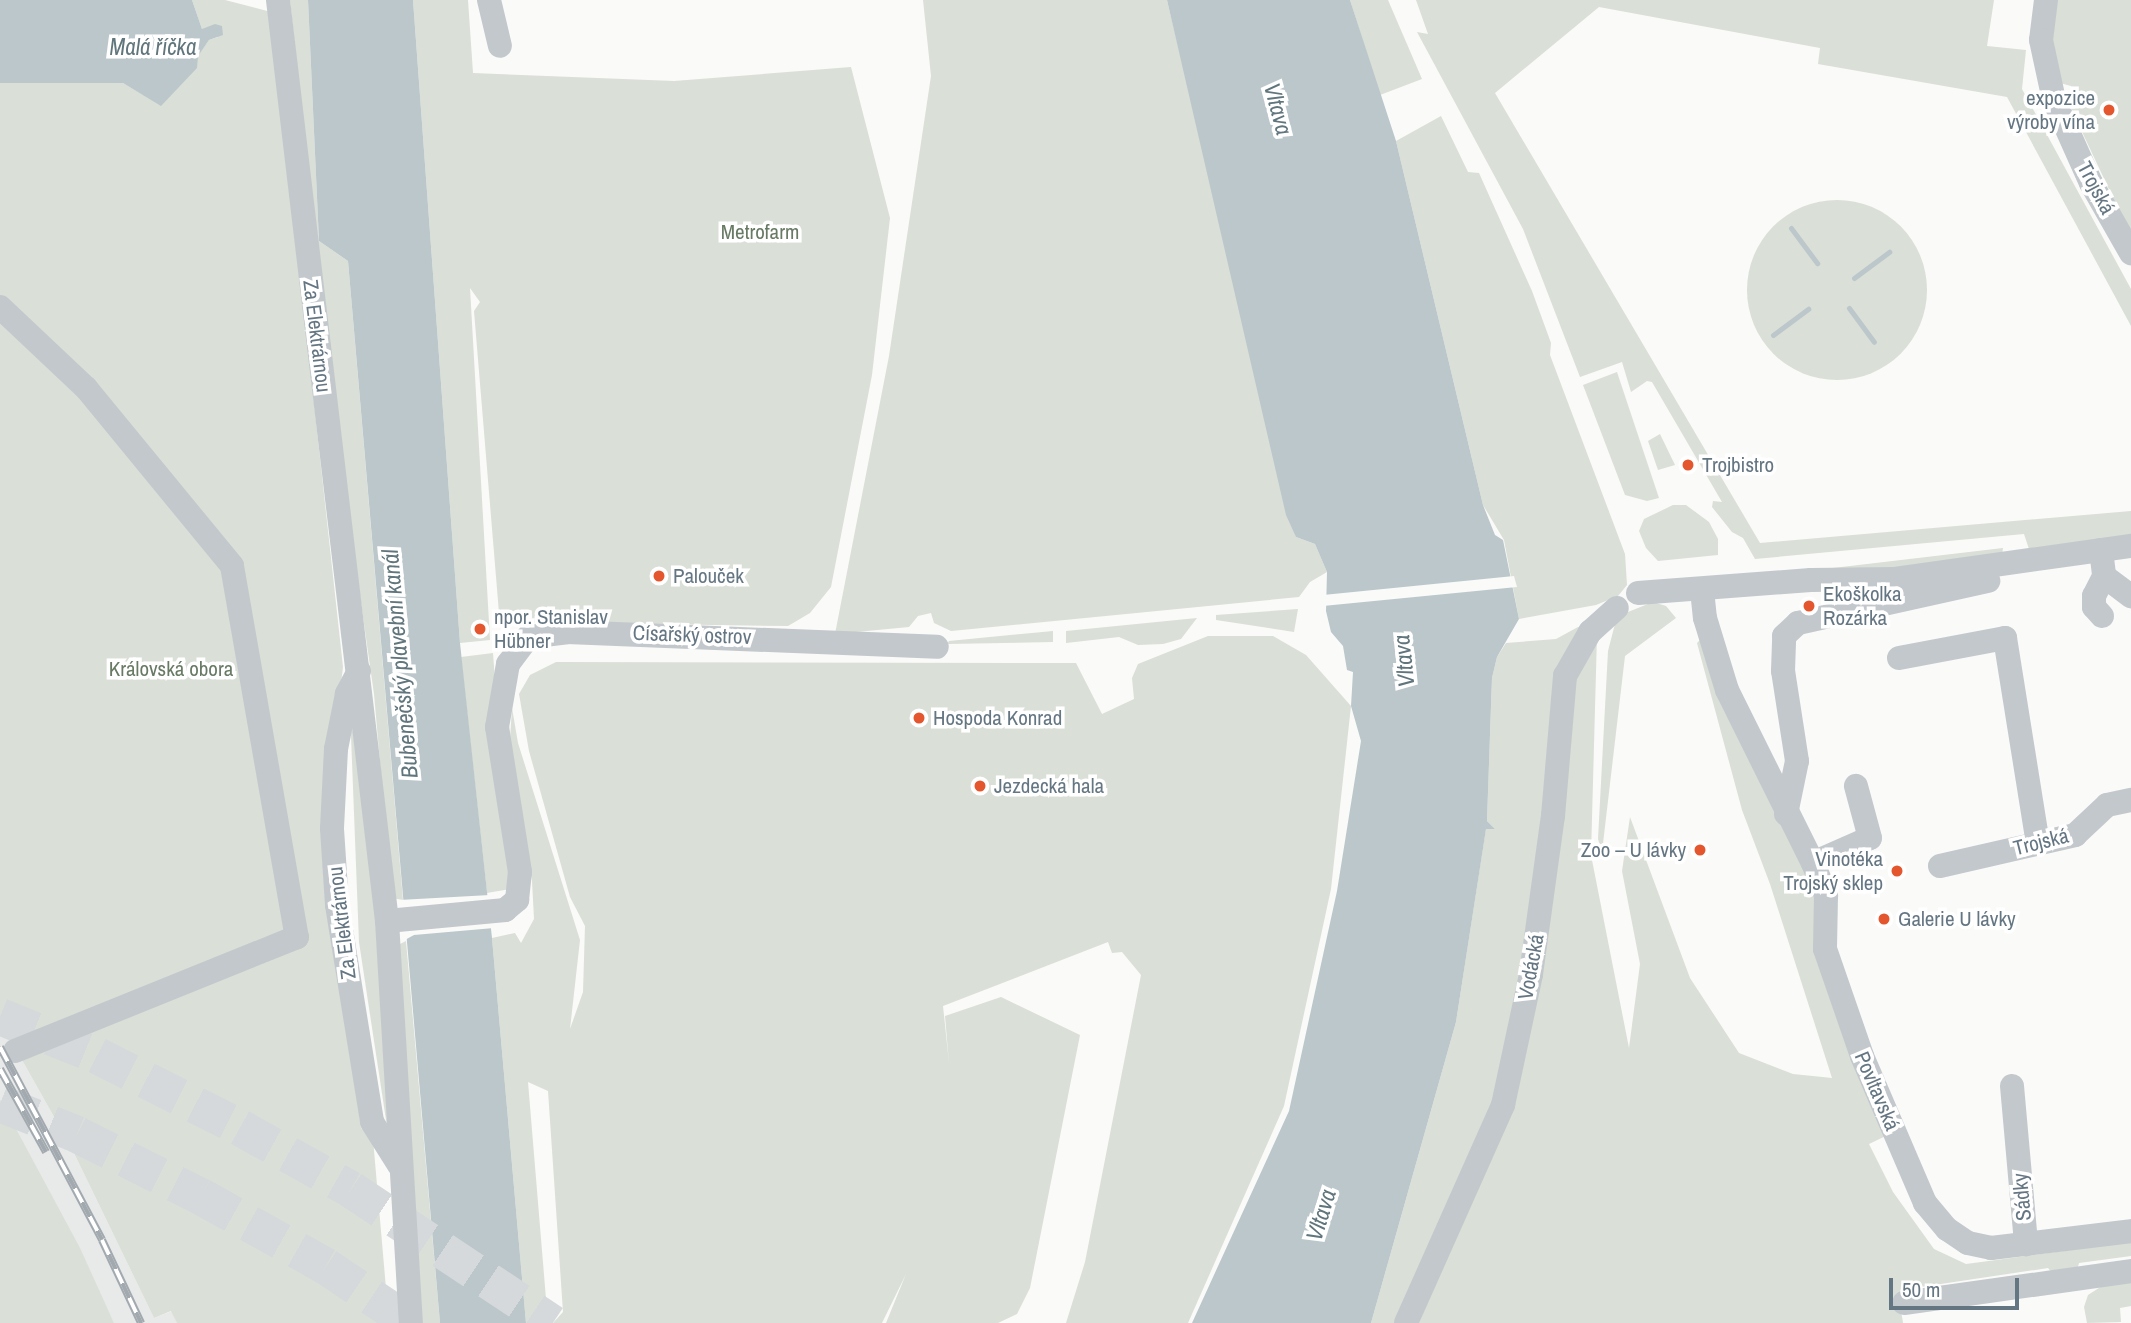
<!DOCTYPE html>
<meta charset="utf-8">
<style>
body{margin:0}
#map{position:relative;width:2131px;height:1323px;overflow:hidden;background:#fafaf8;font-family:"Archivo Narrow",sans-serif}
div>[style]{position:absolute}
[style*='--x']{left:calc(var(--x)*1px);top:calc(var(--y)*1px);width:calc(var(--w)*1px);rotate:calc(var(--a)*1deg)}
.built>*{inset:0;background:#e8e9e9}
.green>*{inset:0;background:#dadfd7}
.round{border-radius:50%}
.water>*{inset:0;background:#bbc7cb}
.pier>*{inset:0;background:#fafaf8}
.stream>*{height:5px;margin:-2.5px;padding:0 2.5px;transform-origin:2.5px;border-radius:2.5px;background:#bbc7cb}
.highway-tunnel>*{height:37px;margin-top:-18.5px;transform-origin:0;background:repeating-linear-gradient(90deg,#d5d9db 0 37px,transparent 0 55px)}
.minor>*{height:24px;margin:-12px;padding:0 12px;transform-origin:12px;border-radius:12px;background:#c3c8cc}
.rail>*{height:8px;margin-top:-4px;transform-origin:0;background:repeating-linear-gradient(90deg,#fff 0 16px,#a2aab0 0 32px);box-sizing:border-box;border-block:2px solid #a2aab0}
.dots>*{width:19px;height:19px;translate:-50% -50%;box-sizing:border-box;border:4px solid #fff;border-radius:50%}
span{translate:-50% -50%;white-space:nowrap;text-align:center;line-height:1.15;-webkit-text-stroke:7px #fff;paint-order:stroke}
.poi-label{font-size:21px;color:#657683}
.right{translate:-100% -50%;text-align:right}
.left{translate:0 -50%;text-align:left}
.street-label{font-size:21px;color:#657683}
.park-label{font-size:21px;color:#687a64}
.water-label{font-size:23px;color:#60757c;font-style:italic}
.scale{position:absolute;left:1889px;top:1278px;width:130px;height:32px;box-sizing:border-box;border:4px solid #657683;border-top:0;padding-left:9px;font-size:21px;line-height:24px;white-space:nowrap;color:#657683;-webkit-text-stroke:5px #fff;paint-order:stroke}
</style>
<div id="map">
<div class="built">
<i style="clip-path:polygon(0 1021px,71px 1147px,154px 1318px,172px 1311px,177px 1323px,114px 1323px,0 1099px)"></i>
</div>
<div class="green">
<i style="clip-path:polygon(192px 0,225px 0,271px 12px,343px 667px,323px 829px,361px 1128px,373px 1139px,389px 1323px,177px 1323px,171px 1311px,154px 1318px,71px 1147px,0 1021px,0 83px,123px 83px,161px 105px,209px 40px,218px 37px,202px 29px)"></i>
<i style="clip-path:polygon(290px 0,308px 0,319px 241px,348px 261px,403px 900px,392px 898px,374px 694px,336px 427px)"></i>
<i style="clip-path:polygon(413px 0,468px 0,473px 73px,674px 81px,851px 67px,890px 218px,872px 375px,831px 587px,810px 613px,788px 626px,510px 622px,499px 613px,474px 311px,480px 302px,470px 288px,490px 640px,460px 643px)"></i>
<i style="clip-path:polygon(923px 0,1167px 0,1296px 537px,1315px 544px,1327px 572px,1310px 582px,1299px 597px,951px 631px,934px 623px,931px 613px,918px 616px,909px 627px,835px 634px,889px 356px,931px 76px)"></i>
<i style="clip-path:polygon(1350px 0,1388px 0,1422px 79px,1380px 95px)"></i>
<i style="clip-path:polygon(1416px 0,1994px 0,1987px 46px,2026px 50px,2022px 89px,2131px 289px,2131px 326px,2007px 97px,1818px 64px,1820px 48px,1599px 7px,1495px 93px,1760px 543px,2131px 511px,2131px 538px,2029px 549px,2024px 534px,1755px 559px,1743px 538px,1732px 532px,1712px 507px,1713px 501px,1722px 502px,1652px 382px,1647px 381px,1631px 392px,1622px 362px,1580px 377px,1523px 229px,1417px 32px,1428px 34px)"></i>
<i style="clip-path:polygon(2057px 0,2131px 0,2131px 236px,2068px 102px,2076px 98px,2071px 86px,2060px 83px,2051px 44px)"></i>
<i style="clip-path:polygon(1441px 116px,1468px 172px,1479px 173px,1532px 291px,1551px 343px,1550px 355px,1625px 554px,1627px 585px,1618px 596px,1596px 605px,1519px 619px,1504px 540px,1483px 505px,1396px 141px)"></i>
<i class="round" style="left:1747px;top:200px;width:180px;height:180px"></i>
<i style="clip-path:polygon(1617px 372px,1659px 498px,1647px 501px,1625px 495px,1583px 385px)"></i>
<i style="clip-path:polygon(1660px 434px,1675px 465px,1658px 470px,1648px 441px)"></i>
<i style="clip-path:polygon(1673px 505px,1686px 505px,1709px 522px,1718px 539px,1718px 555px,1658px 561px,1646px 548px,1639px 531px,1644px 519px)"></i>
<i style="clip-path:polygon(2003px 548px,2002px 555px,1928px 567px,1816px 570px)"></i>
<i style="clip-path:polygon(1653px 602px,1666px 606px,1676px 618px,1625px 656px,1602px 852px,1598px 839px,1608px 651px,1615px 624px,1623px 614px)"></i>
<i style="clip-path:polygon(1298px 609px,1294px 632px,1216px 620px,1216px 615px)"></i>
<i style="clip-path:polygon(1197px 618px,1181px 639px,1163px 644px,1138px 645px,1119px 637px,1066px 643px,1066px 631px)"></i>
<i style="clip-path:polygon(1578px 627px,1588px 627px,1570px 653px,1503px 1105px,1406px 1323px,1371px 1323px,1456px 1022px,1486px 828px,1495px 829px,1487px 821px,1492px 678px,1497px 657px,1506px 643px,1556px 639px)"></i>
<i style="clip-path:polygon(1053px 631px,1053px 642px,947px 644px,949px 641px)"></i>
<i style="clip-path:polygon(1597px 635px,1591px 855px,1629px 1048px,1640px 964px,1622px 871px,1630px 817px,1690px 978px,1739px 1053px,1793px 1074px,1832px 1078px,1770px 884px,1742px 810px,1697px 643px,1705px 635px,1808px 870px,1892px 1133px,1869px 1144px,1893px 1192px,1934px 1249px,1966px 1264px,2131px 1242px,2131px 1256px,2079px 1263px,2077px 1270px,2053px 1274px,2048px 1268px,1914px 1288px,1911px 1295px,1899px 1297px,1903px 1323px,1419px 1323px,1507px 1113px,1571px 690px)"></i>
<i style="clip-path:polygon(1208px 636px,1273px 636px,1306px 655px,1351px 706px,1331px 889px,1284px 1106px,1188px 1323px,1066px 1323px,1085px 1262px,1141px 975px,1122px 952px,1112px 953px,1108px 942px,943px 1006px,949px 1063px,945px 1016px,1001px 997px,1080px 1035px,1030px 1288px,1017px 1314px,998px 1323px,886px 1323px,906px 1274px,882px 1323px,553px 1323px,563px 1312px,548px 1091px,528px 1082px,548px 1323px,526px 1323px,492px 938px,515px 933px,521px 943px,534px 919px,532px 881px,509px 755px,512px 708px,518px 743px,580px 940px,570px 1029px,583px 992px,585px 926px,570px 897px,529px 751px,519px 694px,530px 675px,556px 662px,1076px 663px,1102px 714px,1134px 699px,1132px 678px,1138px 664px)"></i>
<i style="clip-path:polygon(493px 653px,510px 889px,487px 893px,461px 657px)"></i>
<i style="clip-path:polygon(350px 710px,378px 921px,388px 1133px,359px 942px)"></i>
<i style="clip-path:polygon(406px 941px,440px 1323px,420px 1323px,398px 945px)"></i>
<i style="clip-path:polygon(0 1099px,80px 1248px,114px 1323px,0 1323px)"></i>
<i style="clip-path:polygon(2131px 1281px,2131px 1306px,2120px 1308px,2121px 1322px,2087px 1323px,2084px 1307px,2088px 1295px,2105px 1284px)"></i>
</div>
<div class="water">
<i style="clip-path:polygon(0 0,192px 0,202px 29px,215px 24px,222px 26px,223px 35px,209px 40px,198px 56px,197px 68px,161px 106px,123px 83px,0 83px)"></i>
<i style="clip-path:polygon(308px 0,413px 0,460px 643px,492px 938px,526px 1323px,440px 1323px,348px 261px,319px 241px)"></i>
<i style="clip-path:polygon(1167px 0,1350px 0,1396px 141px,1483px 505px,1495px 535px,1503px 540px,1519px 619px,1497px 657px,1492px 678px,1487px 821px,1495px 829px,1486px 829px,1456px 1022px,1371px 1323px,1192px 1323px,1289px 1111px,1337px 891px,1361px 741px,1351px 706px,1353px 672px,1347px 670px,1343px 646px,1331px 632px,1326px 611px,1327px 572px,1315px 544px,1296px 537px,1286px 515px)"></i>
</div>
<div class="pier">
<i style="clip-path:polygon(1514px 576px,1517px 587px,1323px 606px,1323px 595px)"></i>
<i style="clip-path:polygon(490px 895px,494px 928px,414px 935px,403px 941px,399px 900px)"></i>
</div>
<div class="stream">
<i style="--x:1791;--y:228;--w:44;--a:53.4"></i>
<i style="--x:1854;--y:278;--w:44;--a:-36.6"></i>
<i style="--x:1849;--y:308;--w:42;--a:53.7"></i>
<i style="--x:1773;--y:335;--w:44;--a:-36.6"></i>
</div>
<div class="highway-tunnel">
<i style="--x:0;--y:1016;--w:105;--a:21.9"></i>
<i style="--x:97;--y:1055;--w:160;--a:26.7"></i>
<i style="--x:240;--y:1127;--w:127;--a:29.2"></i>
<i style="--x:351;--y:1189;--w:242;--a:33.6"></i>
<i style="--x:0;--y:1103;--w:83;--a:21.9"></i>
<i style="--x:77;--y:1134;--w:139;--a:26.6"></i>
<i style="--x:201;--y:1196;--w:143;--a:29.2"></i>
<i style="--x:326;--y:1266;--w:102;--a:33.8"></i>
</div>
<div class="minor">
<i style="--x:278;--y:0;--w:927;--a:83.25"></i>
<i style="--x:387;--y:921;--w:403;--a:86.6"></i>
<i style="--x:489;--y:0;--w:47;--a:76.6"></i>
<i style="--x:2046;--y:0;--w:40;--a:97.1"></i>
<i style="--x:2041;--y:40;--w:61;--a:77.8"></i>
<i style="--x:2054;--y:100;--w:91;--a:66"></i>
<i style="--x:2091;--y:183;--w:81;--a:60.3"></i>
<i style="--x:0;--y:307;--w:118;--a:43.3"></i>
<i style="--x:86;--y:388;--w:230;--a:50.6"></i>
<i style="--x:232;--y:566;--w:377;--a:80.1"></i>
<i style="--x:297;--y:937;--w:304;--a:158"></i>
<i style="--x:2101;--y:550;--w:26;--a:83"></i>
<i style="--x:2104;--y:576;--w:34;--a:37"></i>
<i style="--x:1702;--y:590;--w:28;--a:84"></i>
<i style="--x:1705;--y:618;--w:75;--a:73"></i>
<i style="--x:1727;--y:690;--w:193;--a:63.6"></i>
<i style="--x:1813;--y:863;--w:35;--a:68"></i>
<i style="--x:1826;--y:896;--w:53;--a:91.1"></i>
<i style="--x:1825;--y:949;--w:113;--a:70.9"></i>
<i style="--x:1862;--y:1056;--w:160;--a:66.8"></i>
<i style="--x:1925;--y:1203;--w:34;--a:50"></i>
<i style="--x:1947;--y:1229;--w:25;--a:34"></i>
<i style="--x:1968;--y:1243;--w:24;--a:12"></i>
<i style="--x:1991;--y:1248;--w:141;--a:-6.9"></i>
<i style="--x:1638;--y:593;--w:173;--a:-4.3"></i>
<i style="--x:1811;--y:580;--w:84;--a:-0.7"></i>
<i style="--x:1895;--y:579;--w:238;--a:-8"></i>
<i style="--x:2102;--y:616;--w:12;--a:-132"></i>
<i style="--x:2094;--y:607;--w:11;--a:-90"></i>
<i style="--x:2094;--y:596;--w:22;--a:-63"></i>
<i style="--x:1899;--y:658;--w:108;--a:-10.7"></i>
<i style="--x:2005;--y:638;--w:208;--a:80.9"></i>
<i style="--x:359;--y:671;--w:26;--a:118"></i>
<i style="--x:347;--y:694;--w:56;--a:101.3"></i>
<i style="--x:336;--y:749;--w:80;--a:92.9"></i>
<i style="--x:332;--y:829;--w:76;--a:86.2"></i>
<i style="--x:337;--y:905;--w:220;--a:80.8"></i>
<i style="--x:372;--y:1122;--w:51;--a:57.9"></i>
<i style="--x:1786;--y:814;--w:54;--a:-78.3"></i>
<i style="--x:1797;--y:761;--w:91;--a:-98.8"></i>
<i style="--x:1783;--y:671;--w:35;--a:-88"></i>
<i style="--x:1784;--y:636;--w:19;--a:-43"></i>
<i style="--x:1798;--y:623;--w:195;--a:-12.5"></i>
<i style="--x:1813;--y:863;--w:62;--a:-23.7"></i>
<i style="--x:1870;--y:838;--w:54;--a:-105.1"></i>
<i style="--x:1940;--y:866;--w:139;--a:-12.9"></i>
<i style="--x:2075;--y:835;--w:44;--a:-43.2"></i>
<i style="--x:2107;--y:805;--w:25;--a:-12"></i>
<i style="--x:387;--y:921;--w:119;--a:-5.3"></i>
<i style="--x:505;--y:910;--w:16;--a:-40"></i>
<i style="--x:517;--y:900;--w:28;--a:-84"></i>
<i style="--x:520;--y:872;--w:147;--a:-99"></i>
<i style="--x:497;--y:727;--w:64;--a:-80.1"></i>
<i style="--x:508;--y:664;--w:34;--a:-53"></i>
<i style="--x:528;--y:637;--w:39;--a:-7"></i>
<i style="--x:567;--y:632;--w:370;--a:2.3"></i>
<i style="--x:2012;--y:1086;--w:159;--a:84.9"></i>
<i style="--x:1904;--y:1303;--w:229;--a:-8"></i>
<i style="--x:1406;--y:1323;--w:239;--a:-66"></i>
<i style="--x:1503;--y:1105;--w:134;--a:-77.9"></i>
<i style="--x:1531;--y:974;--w:160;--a:-82.1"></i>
<i style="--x:1553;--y:816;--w:141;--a:-85.1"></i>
<i style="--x:1565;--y:676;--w:51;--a:-60.4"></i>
<i style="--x:1590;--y:632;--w:36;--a:-42"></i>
</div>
<div class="rail">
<i style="--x:0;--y:1047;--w:218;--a:62.1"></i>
<i style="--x:102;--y:1240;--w:92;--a:64.8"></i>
<i style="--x:0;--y:1069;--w:95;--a:61"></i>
</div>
<div class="dots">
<i style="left:2109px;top:110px;background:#e4572e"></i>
<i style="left:1688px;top:465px;background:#e4572e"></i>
<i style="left:659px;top:576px;background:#e4572e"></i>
<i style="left:1809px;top:606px;background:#e4572e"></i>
<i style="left:480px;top:629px;background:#e4572e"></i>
<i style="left:919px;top:718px;background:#e4572e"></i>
<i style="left:980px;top:786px;background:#e4572e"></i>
<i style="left:1700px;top:850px;background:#e4572e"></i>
<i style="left:1897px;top:871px;background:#e4572e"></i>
<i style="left:1884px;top:919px;background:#e4572e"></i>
</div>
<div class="poi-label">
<span class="right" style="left:2095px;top:110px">expozice<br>výroby vína</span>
<span class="left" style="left:1702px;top:465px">Trojbistro</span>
<span class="left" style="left:673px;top:576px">Palouček</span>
<span class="left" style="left:1823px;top:606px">Ekoškolka<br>Rozárka</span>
<span class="left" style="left:494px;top:629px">npor. Stanislav<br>Hübner</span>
<span class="left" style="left:933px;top:718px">Hospoda Konrad</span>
<span class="left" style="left:994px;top:786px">Jezdecká hala</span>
<span class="right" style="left:1686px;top:850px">Zoo – U lávky</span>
<span class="right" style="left:1883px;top:871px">Vinotéka<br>Trojský sklep</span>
<span class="left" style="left:1898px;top:919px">Galerie U lávky</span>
</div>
<div class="street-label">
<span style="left:2096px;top:188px;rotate:62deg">Trojská</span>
<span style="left:317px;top:336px;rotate:83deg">Za Elektrárnou</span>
<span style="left:692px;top:635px;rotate:2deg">Císařský ostrov</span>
<span style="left:2041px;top:842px;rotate:-14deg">Trojská</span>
<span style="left:342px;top:923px;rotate:-97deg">Za Elektrárnou</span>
<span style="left:1531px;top:967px;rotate:-80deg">Vodácká</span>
<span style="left:1877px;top:1091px;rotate:67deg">Povltavská</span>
<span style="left:2022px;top:1197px;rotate:-95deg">Sádky</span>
</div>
<div class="park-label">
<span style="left:760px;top:232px">Metrofarm</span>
<span style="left:171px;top:669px">Královská obora</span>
</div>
<div class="water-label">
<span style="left:153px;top:47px">Malá říčka</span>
<span style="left:1278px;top:109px;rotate:75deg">Vltava</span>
<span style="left:1404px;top:661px;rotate:-96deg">Vltava</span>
<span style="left:400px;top:664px;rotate:-95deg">Bubenečský plavební kanál</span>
<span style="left:1321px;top:1215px;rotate:-73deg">Vltava</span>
</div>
<div class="scale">50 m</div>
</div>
